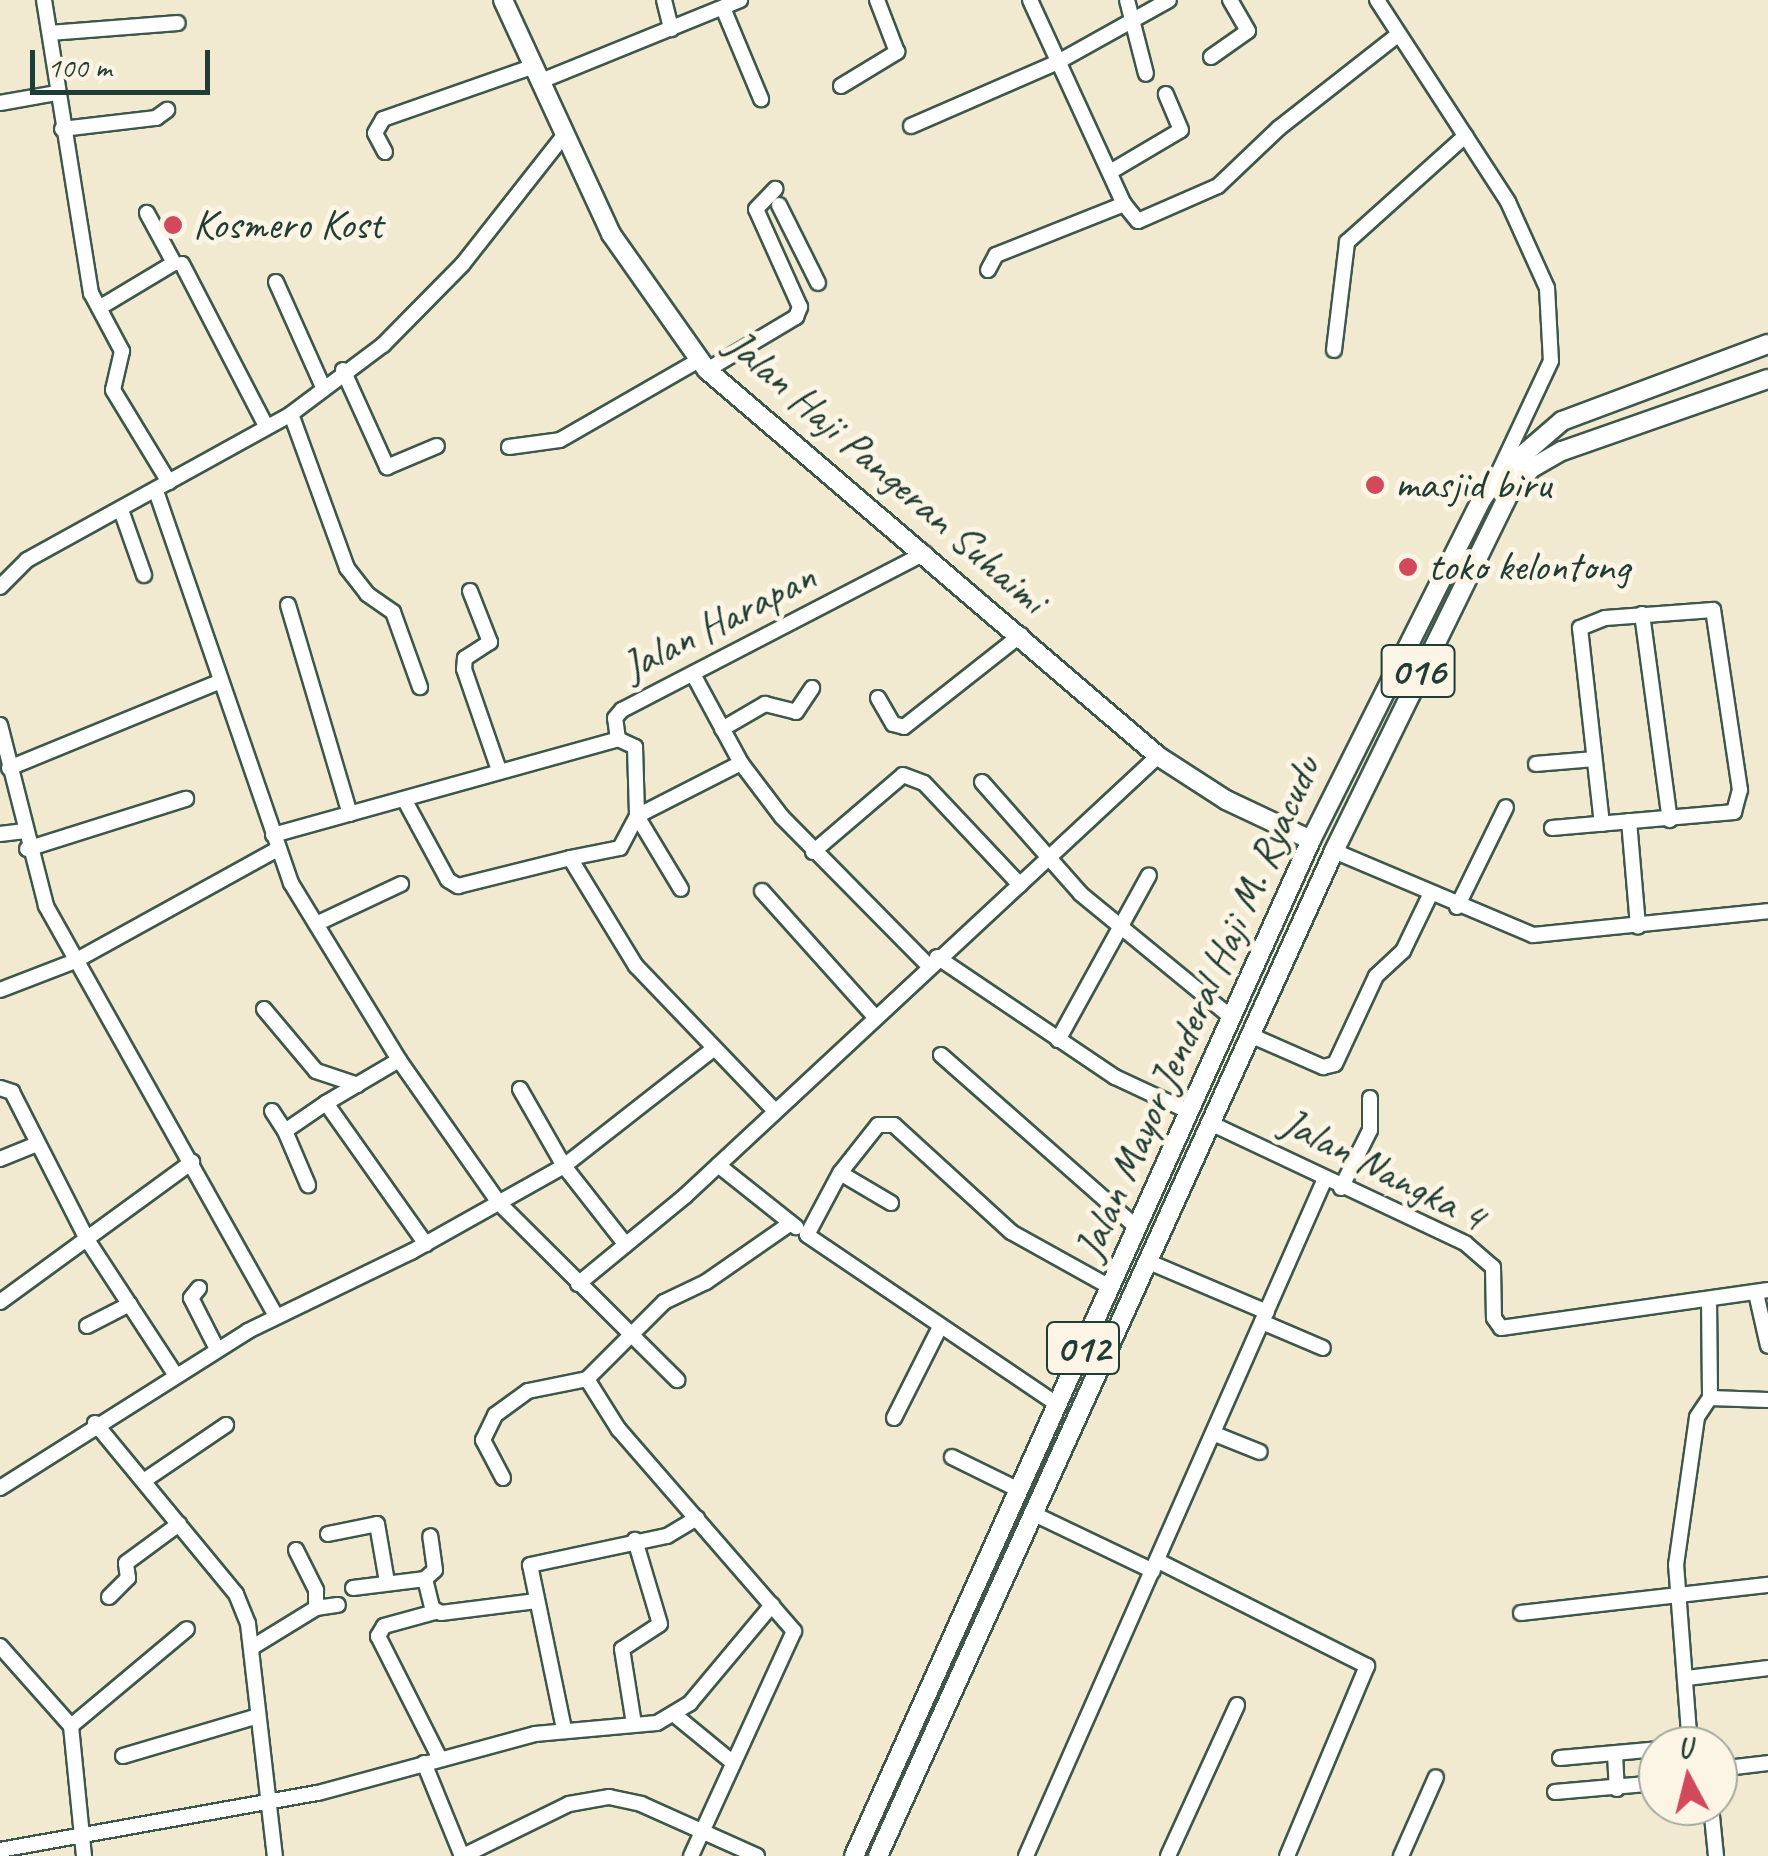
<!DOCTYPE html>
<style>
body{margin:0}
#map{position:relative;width:1768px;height:1856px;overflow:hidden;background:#f1ead0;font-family:Caveat,sans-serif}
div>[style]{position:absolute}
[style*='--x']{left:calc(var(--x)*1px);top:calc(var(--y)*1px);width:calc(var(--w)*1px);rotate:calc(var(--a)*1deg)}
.roads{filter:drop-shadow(2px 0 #3e574b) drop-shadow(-2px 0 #3e574b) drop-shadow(0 2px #3e574b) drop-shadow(0 -2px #3e574b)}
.minor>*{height:14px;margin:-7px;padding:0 7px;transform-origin:7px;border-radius:7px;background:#fff}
.major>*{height:18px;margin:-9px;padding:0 9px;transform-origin:9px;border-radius:9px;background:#fff}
.dots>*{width:28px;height:28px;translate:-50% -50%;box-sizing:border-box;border:5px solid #fcf5e5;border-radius:50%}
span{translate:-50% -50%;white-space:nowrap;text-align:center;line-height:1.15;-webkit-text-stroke:10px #fcf5e5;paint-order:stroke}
.shield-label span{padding:2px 8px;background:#fcf5e5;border:2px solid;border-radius:8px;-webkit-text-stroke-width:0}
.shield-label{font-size:40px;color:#1f3d34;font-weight:700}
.poi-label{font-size:42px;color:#1f3d34}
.left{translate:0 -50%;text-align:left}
.street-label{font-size:42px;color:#1f3d34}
.north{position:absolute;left:1638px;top:1726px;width:100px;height:100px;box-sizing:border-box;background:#fcf5e5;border:2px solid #a4ab9e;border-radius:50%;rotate:353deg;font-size:28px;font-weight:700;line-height:40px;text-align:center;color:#1f3d34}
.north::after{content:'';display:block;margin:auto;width:35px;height:45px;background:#d1495b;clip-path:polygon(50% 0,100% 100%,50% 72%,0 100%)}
.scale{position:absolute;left:30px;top:50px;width:180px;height:45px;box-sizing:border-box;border:5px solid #1f3d34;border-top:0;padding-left:12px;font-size:30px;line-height:35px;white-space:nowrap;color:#1f3d34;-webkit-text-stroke:8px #fcf5e5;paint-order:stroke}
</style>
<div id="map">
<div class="roads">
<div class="minor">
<i style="--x:44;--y:0;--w:297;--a:80.9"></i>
<i style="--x:91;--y:293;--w:66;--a:61.9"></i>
<i style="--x:122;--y:351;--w:40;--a:103"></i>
<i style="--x:113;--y:390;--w:108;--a:58.7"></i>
<i style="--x:664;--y:0;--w:30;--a:76"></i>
<i style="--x:1030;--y:0;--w:225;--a:65.3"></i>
<i style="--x:1124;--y:204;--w:22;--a:51"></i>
<i style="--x:1138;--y:221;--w:87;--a:-23.6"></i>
<i style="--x:1218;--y:186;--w:84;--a:-43.6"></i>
<i style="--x:1279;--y:128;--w:152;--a:-38.1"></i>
<i style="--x:1127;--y:0;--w:76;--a:75.6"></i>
<i style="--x:1377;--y:0;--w:241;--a:57"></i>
<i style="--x:1508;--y:202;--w:94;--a:65.6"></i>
<i style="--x:1547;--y:288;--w:73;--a:86.9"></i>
<i style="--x:1551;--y:361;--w:129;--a:115.2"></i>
<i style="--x:723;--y:8;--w:99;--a:67.3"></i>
<i style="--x:50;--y:33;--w:128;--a:-4.5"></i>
<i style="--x:1211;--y:57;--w:45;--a:-35.1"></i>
<i style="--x:1248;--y:31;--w:36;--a:-120"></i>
<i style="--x:541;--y:81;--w:215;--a:-22.1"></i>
<i style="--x:841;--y:86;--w:66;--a:-31.3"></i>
<i style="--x:897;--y:52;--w:56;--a:-111"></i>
<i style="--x:0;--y:103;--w:58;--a:-10"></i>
<i style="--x:911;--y:126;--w:160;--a:-23.5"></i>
<i style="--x:1058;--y:62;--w:127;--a:-29.2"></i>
<i style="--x:62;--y:129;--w:95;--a:-6.7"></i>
<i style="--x:156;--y:118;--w:14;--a:-36"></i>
<i style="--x:385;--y:152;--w:21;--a:-118"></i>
<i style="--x:375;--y:133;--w:16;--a:-60"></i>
<i style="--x:383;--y:119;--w:160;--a:-19.3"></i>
<i style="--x:1110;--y:172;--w:82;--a:-30.6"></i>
<i style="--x:1181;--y:130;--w:39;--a:-113"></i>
<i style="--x:779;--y:205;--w:87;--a:63.4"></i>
<i style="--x:182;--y:264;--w:182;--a:62.6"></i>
<i style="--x:988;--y:270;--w:17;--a:-62"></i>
<i style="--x:996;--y:255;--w:138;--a:-21.7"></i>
<i style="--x:276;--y:282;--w:113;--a:65.9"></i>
<i style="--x:99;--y:308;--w:87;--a:-31"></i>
<i style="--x:174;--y:263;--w:57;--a:-118.4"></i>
<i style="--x:1334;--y:350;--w:109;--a:-83.1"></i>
<i style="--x:1347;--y:242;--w:159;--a:-41.9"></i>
<i style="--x:343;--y:370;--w:107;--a:65.6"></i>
<i style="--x:387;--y:467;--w:54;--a:-22.8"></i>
<i style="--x:707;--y:370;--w:104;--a:-30.8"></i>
<i style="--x:796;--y:317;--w:11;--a:-68"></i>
<i style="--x:800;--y:307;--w:107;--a:-114.2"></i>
<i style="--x:756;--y:209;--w:28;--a:-46"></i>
<i style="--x:291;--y:414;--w:164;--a:70"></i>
<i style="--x:347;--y:568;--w:33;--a:52"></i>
<i style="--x:367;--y:594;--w:32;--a:35"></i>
<i style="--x:393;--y:612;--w:80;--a:70.2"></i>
<i style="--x:509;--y:447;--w:51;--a:-7.8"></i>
<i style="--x:560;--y:440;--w:160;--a:-29.9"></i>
<i style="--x:156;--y:491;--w:415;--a:71"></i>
<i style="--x:291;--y:883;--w:207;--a:58.6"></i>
<i style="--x:399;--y:1060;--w:176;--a:55"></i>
<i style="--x:500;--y:1204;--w:250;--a:44.8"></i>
<i style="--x:121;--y:510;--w:69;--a:70.5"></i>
<i style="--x:0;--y:587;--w:38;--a:-45"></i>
<i style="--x:27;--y:560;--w:302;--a:-28.9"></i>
<i style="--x:291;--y:414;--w:115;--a:-36.9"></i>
<i style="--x:383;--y:345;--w:112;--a:-45.4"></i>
<i style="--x:462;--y:265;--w:167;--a:-51.8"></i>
<i style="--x:470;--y:591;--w:55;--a:68.6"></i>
<i style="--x:490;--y:642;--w:30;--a:147"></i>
<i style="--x:465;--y:658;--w:11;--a:95"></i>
<i style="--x:464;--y:669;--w:107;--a:70.9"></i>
<i style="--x:288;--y:605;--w:218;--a:73.5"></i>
<i style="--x:1642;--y:614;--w:208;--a:82.3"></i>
<i style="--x:694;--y:676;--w:99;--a:61.6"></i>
<i style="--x:741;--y:763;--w:68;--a:52.8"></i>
<i style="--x:782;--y:817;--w:209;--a:45.4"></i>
<i style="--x:878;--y:698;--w:30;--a:60"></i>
<i style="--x:893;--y:724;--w:11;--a:15"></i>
<i style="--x:904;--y:727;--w:149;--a:-38.2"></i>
<i style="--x:0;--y:725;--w:187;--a:75.7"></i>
<i style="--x:46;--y:906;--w:470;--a:60.7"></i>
<i style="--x:722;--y:729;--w:50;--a:-30.2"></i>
<i style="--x:765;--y:704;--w:32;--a:14"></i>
<i style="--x:796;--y:712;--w:29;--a:-56"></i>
<i style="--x:618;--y:739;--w:19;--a:25"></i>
<i style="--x:635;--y:747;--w:69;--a:88.3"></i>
<i style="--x:637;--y:816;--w:85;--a:58.9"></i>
<i style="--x:741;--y:763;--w:117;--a:153"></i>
<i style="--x:637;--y:816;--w:36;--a:118"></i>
<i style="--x:620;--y:848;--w:51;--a:168.7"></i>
<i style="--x:570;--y:858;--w:127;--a:58.6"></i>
<i style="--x:636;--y:966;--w:201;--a:46.2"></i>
<i style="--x:1536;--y:764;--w:58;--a:-4.9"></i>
<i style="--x:9;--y:768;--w:227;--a:-22.3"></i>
<i style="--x:982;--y:782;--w:149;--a:48.5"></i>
<i style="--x:1081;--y:894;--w:195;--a:39.4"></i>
<i style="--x:404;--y:799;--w:92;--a:61.5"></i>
<i style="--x:448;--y:880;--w:12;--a:31"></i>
<i style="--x:458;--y:886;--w:115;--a:-14"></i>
<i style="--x:1629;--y:821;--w:106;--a:85.1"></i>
<i style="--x:1552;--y:828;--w:183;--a:-5"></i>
<i style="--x:1734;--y:812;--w:23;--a:-75"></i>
<i style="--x:1740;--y:790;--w:182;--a:-98.5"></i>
<i style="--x:1713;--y:610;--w:108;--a:175.8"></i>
<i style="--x:1605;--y:618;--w:27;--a:158"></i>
<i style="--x:1580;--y:628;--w:197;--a:83.6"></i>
<i style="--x:0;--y:834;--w:23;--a:-7"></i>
<i style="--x:273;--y:835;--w:358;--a:-15.5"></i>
<i style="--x:618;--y:739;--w:21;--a:-98"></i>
<i style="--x:615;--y:718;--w:11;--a:-49"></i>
<i style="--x:622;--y:710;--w:341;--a:-27.4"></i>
<i style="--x:27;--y:849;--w:167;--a:-17.5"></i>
<i style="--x:1334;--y:851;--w:216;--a:22.9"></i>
<i style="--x:1533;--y:935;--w:236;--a:-5.8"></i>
<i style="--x:813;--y:852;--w:118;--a:-40.5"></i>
<i style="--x:903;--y:775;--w:22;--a:21"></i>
<i style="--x:924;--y:783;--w:140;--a:46.7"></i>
<i style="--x:762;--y:891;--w:169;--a:48.1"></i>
<i style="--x:1457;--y:907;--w:111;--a:-63.9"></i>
<i style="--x:316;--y:924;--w:94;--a:-25.2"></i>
<i style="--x:937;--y:957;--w:215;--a:34"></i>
<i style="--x:1115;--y:1077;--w:83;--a:25"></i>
<i style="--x:0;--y:990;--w:80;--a:-21.1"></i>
<i style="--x:75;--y:961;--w:230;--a:-28.9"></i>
<i style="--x:264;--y:1009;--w:81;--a:50"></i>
<i style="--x:316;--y:1071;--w:44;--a:18.4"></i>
<i style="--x:1250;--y:1035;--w:80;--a:23.7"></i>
<i style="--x:1323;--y:1067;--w:12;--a:-14"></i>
<i style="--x:1335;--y:1064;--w:97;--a:-65"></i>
<i style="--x:1376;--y:976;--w:37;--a:-43"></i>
<i style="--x:1403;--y:951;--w:64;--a:-64.2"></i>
<i style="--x:1058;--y:1040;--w:188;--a:-61.1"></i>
<i style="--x:941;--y:1055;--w:261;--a:41.4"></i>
<i style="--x:399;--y:1060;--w:85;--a:149.5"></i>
<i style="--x:326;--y:1103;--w:173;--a:54.7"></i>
<i style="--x:0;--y:1088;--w:13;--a:18"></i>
<i style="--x:12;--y:1092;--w:167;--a:63"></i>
<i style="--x:88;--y:1241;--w:159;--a:56.8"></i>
<i style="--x:520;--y:1089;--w:89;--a:60.3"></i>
<i style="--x:564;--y:1166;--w:100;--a:51.9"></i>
<i style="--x:272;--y:1111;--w:24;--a:57"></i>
<i style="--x:285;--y:1131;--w:50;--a:-34.3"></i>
<i style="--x:1210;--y:1123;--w:282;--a:25.2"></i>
<i style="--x:1465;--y:1243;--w:37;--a:41"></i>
<i style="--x:1493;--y:1267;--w:51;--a:88.9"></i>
<i style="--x:1494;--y:1318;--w:12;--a:55"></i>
<i style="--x:1501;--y:1328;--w:270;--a:-8.1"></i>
<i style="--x:285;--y:1131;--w:59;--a:66.9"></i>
<i style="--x:0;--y:1159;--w:38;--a:-22"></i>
<i style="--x:718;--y:1165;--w:100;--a:38.5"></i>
<i style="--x:840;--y:1173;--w:61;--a:-51.6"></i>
<i style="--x:878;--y:1125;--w:16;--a:0"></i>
<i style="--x:894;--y:1125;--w:159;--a:42.4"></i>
<i style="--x:1011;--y:1232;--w:113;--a:29.1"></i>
<i style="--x:1341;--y:1188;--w:65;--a:-63.4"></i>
<i style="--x:1370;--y:1130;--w:32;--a:-90"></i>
<i style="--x:891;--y:1203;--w:59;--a:-149.5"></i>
<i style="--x:840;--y:1173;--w:70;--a:118"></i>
<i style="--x:807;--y:1235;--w:302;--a:34.1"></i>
<i style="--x:1149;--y:1262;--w:128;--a:23"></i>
<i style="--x:578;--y:1284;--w:139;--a:-39.4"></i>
<i style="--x:685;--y:1196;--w:646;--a:-42.93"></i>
<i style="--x:199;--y:1288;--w:13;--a:129"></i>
<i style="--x:191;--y:1298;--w:57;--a:63"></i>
<i style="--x:1756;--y:1293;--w:54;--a:77.2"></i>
<i style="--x:1709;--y:1299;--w:99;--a:89.4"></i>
<i style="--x:1710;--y:1398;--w:58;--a:2"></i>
<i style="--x:0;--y:1302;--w:238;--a:-36.1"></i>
<i style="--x:1262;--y:1322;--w:66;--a:23.1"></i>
<i style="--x:87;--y:1326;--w:48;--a:-27.1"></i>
<i style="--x:894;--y:1418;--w:100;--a:-63.2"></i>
<i style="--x:95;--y:1423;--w:222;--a:50.5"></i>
<i style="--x:236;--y:1594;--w:32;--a:68"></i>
<i style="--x:248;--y:1624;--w:234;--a:83.4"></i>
<i style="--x:1215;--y:1434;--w:48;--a:21.8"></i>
<i style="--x:952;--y:1457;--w:72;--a:26.2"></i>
<i style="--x:503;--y:1478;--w:43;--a:-117.8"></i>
<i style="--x:483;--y:1440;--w:28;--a:-64"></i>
<i style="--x:495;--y:1415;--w:41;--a:-36"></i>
<i style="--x:528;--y:1391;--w:60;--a:-11.5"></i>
<i style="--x:145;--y:1480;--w:98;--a:-34.2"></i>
<i style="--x:0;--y:1488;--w:294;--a:-32.3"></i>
<i style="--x:248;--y:1331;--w:181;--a:-25.9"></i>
<i style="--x:411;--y:1252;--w:176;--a:-29.3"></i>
<i style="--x:564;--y:1166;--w:188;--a:-38.1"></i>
<i style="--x:1032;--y:1513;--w:134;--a:25.6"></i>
<i style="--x:328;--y:1534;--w:50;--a:-11.5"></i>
<i style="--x:377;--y:1524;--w:59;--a:80.2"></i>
<i style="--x:296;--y:1550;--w:45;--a:63.4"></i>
<i style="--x:316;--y:1590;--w:18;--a:90"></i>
<i style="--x:1158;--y:1561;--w:234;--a:26.7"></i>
<i style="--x:1367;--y:1666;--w:206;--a:112.8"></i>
<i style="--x:425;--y:1579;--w:13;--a:-42"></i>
<i style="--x:435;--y:1570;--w:34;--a:-98"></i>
<i style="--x:353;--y:1588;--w:73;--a:-7.1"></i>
<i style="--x:425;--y:1579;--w:30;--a:76"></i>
<i style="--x:432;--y:1608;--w:10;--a:29"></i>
<i style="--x:441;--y:1613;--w:96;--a:-7.2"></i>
<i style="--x:109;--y:1597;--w:27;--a:-45"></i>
<i style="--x:128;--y:1578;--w:15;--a:-98"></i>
<i style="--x:126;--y:1563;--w:66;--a:-36.3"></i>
<i style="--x:435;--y:1612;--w:53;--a:164.6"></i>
<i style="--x:384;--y:1626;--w:12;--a:121"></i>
<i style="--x:378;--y:1636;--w:138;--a:63.2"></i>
<i style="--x:1521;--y:1613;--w:249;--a:-6.5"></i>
<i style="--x:0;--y:1646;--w:107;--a:48.4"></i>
<i style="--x:71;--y:1726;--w:131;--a:84.3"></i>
<i style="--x:251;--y:1648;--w:76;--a:-31.6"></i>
<i style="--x:316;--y:1608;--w:22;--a:-8"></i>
<i style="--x:1687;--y:1678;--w:82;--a:-7"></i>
<i style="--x:676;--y:1716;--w:72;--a:39.4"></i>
<i style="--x:634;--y:1724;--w:76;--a:-99.1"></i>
<i style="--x:622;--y:1649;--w:45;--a:-33.3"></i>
<i style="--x:660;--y:1624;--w:88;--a:-106.6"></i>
<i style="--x:71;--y:1726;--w:151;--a:-39.9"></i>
<i style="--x:564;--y:1729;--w:167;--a:-101.7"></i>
<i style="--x:530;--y:1565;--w:140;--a:-12"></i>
<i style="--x:667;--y:1536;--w:35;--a:-31"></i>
<i style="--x:1674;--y:1746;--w:15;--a:-8"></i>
<i style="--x:1690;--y:1746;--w:182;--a:-94.4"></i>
<i style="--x:1676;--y:1565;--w:149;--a:-81.9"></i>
<i style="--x:1697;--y:1417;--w:23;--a:-56"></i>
<i style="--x:1615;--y:1754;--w:35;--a:87"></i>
<i style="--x:123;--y:1756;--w:141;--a:-16.5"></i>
<i style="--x:1560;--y:1758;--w:98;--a:-5.2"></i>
<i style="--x:424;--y:1763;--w:100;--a:67.8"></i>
<i style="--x:1718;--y:1769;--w:50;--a:-6.8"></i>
<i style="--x:1555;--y:1792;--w:103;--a:-5"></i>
<i style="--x:1711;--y:1806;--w:50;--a:84.3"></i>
<i style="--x:0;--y:1850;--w:323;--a:-10.2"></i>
<i style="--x:318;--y:1793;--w:225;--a:-15.2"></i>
<i style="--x:535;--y:1734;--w:122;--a:-5.2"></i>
<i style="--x:657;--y:1723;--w:39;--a:-31"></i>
<i style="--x:690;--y:1703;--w:128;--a:-50.1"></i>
<i style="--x:463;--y:1856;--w:118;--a:-26.1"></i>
<i style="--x:569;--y:1804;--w:41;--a:-9.9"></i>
<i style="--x:609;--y:1797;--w:33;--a:12"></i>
<i style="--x:641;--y:1804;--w:127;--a:24.1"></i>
<i style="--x:691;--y:1856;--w:247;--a:-65.4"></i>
<i style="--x:794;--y:1631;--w:267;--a:-131"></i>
<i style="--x:619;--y:1430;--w:60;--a:-122.1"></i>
<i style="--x:587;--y:1379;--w:109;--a:-45"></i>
<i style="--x:664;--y:1302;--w:47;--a:-25.5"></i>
<i style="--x:706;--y:1282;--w:103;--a:-34.8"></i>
<i style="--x:1026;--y:1856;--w:738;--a:-66.18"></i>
<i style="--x:1168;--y:1856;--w:166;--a:-65.4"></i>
<i style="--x:1401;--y:1856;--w:86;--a:-66.1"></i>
</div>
<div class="major">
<i style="--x:503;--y:0;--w:258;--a:65.2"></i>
<i style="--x:611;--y:234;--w:166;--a:54.8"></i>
<i style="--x:707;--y:370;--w:594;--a:40.56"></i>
<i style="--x:1158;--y:756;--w:81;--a:32.9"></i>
<i style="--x:1226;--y:800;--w:94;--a:25.2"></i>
<i style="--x:854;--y:1856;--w:1114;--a:-65.78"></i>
<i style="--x:1311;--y:840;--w:381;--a:-63.4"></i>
<i style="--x:1482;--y:499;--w:25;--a:-56"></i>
<i style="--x:1496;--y:478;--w:87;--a:-40.8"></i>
<i style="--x:1562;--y:421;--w:220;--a:-20.5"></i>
<i style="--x:878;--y:1856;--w:1104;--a:-65.59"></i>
<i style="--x:1334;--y:851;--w:398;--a:-63.9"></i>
<i style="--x:1509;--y:494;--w:35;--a:-49"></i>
<i style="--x:1532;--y:468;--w:34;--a:-30"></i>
<i style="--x:1562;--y:451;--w:218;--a:-19.3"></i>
</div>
</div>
<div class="dots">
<i style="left:173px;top:225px;background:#d1495b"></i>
<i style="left:1375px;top:485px;background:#d1495b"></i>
<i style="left:1408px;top:567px;background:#d1495b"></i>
</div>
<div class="shield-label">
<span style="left:1418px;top:671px">016</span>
<span style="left:1083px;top:1348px">012</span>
</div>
<div class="poi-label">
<span class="left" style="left:193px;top:225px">Kosmero Kost</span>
<span class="left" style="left:1395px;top:485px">masjid biru</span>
<span class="left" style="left:1428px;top:567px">toko kelontong</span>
</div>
<div class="street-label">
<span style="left:886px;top:472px;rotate:41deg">Jalan Haji Pangeran Suhaimi</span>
<span style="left:719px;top:622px;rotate:-27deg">Jalan Harapan</span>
<span style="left:1198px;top:1008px;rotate:-66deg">Jalan Mayor Jenderal Haji M. Ryacudu</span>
<span style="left:1383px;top:1170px;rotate:27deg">Jalan Nangka 4</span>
</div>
<div class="north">U</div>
<div class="scale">100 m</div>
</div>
